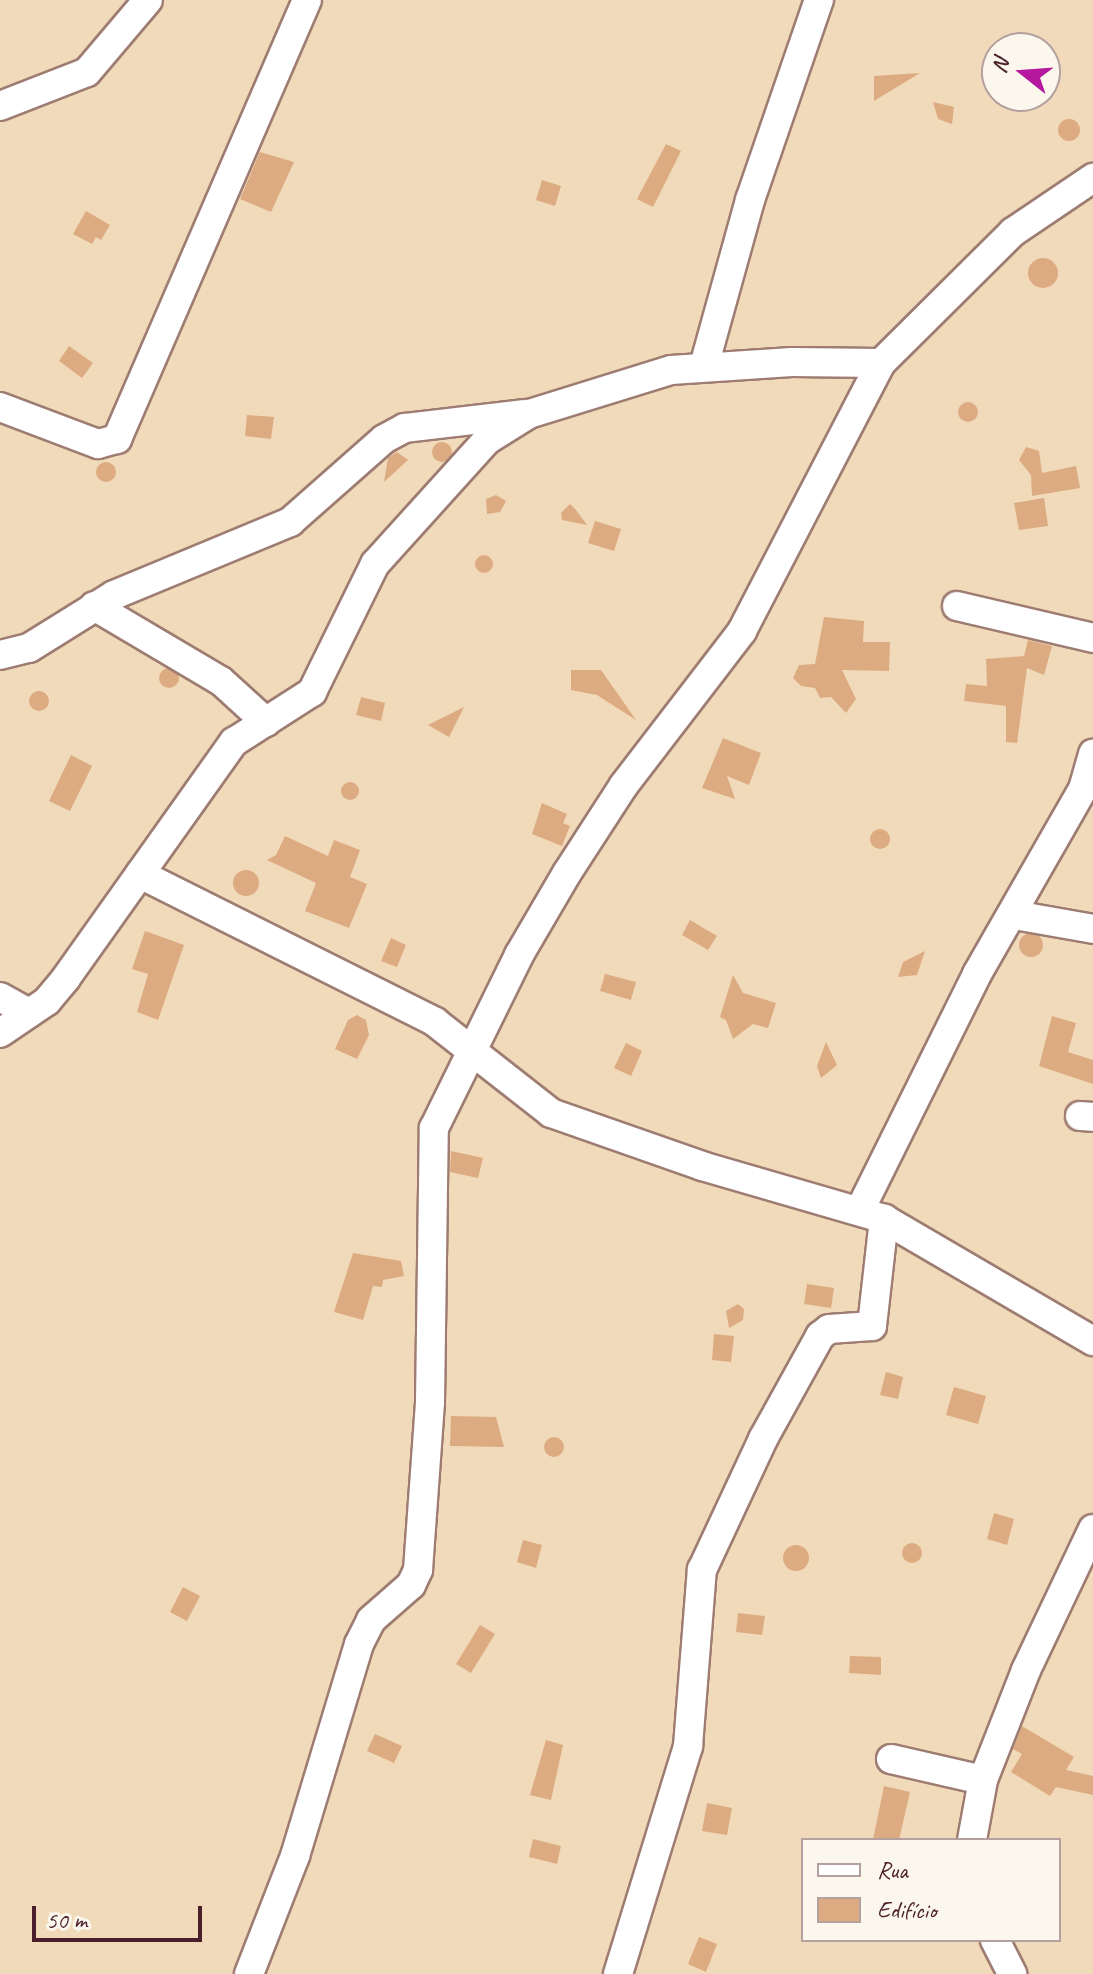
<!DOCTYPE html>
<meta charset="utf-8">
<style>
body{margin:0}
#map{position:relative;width:1093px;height:1974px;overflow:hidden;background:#f1daba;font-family:Caveat,sans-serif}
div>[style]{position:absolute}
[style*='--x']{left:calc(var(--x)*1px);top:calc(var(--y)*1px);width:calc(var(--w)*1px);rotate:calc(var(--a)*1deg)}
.building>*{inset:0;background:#dcab81}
.round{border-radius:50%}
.roads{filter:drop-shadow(2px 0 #9e7c72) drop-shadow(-2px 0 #9e7c72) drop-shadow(0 2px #9e7c72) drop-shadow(0 -2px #9e7c72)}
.minor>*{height:28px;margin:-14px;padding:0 14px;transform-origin:14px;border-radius:14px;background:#fff}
span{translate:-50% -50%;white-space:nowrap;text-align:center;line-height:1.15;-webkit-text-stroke:6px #fbf7ec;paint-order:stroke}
.legend{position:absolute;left:801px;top:1838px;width:260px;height:104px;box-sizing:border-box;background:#fbf7ec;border:2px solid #b4a19f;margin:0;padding:10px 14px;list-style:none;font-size:24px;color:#4a1f2b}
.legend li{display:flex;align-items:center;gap:16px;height:40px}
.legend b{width:40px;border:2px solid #b4a19f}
.north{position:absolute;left:981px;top:32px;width:80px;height:80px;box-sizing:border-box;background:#fbf7ec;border:2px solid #b4a19f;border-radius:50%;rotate:287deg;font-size:22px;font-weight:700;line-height:32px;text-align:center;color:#4a1f2b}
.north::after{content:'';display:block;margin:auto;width:28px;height:36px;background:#b5179e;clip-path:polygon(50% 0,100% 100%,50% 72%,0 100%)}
.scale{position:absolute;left:32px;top:1906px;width:170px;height:36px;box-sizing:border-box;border:4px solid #4a1f2b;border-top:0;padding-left:10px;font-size:24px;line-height:28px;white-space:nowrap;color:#4a1f2b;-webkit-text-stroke:6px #fbf7ec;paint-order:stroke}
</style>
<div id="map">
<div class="building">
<i style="clip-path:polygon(920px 73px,874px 101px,874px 76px)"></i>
<i style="clip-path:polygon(933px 102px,954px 107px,952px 124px,938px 119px)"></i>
<i class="round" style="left:1058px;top:119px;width:22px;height:22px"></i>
<i style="clip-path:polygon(666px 144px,681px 151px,653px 207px,637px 199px)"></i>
<i style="clip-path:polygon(260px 152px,294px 162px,271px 212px,240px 199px)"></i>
<i style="clip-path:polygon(542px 180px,561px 186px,555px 206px,536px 200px)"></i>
<i style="clip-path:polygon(86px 211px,110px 225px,101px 240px,96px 237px,92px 244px,73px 234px)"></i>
<i class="round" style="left:1028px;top:258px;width:30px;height:30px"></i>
<i style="clip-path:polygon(69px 346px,93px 363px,82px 378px,59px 361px)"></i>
<i class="round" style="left:958px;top:402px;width:20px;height:20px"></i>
<i style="clip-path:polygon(247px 415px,274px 417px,271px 439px,245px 436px)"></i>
<i class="round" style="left:432px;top:442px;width:20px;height:20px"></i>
<i style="clip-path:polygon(1026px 447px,1039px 451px,1042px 473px,1076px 466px,1080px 488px,1032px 496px,1031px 475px,1019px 460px)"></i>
<i style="clip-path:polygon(397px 452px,408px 460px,384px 482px,388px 458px)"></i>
<i class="round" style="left:96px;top:462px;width:20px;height:20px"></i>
<i style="clip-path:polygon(496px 495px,506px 501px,500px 512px,487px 514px,486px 499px)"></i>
<i style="clip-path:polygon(1044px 498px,1048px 526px,1019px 530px,1014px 503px)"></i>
<i style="clip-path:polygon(570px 504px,576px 510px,587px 525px,562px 520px,561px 513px)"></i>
<i style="clip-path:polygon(595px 521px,621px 529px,614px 551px,588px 543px)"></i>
<i class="round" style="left:475px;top:555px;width:18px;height:18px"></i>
<i style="clip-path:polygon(824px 617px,864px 621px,863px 642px,890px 642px,889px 671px,842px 670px,856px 699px,846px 713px,831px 697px,820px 698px,815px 688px,801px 686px,793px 678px,799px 665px,815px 664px)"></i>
<i style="clip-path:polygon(1028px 640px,1052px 646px,1044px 675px,1027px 668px,1017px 743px,1006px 742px,1006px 706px,964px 701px,966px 684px,987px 686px,986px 659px,1024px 656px)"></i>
<i class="round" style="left:159px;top:668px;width:20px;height:20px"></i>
<i style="clip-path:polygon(571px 670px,601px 670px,636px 720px,597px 695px,571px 690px)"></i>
<i class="round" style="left:29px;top:691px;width:20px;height:20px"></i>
<i style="clip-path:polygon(361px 697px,385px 703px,381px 721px,356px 715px)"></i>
<i style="clip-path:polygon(464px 707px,449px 737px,428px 725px)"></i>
<i style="clip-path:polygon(723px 738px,761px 753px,749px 785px,727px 776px,735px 799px,702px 788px)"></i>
<i style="clip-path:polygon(71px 755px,92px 766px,70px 811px,49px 801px)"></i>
<i class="round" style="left:341px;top:782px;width:18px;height:18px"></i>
<i style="clip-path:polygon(542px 803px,567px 814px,563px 823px,570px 826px,562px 846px,532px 834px)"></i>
<i class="round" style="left:870px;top:829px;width:20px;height:20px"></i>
<i style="clip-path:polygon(285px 836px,328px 856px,334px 840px,360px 850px,350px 877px,367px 884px,349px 928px,305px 911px,316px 883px,267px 860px,276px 855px)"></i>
<i class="round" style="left:233px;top:870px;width:26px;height:26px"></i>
<i style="clip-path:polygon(690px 920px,717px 936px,708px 950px,682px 935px)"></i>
<i style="clip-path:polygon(145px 931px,184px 945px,158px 1020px,137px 1012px,148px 974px,132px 969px)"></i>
<i class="round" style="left:1019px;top:933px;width:24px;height:24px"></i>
<i style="clip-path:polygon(391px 938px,406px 945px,397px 967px,381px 961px)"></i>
<i style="clip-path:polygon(925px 951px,917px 975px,898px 977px,903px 962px)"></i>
<i style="clip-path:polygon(605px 974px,636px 982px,631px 1000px,600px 991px)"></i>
<i style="clip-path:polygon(733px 975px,743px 993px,776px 1003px,768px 1028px,753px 1024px,733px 1039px,726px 1020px,720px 1017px)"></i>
<i style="clip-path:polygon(357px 1015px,366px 1020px,369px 1035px,357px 1059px,335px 1049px,348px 1020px)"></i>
<i style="clip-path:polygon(1052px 1016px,1076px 1023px,1068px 1052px,1093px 1060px,1093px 1084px,1039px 1066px)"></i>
<i style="clip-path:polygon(826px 1042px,837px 1065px,821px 1078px,817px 1066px)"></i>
<i style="clip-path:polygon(626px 1043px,642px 1051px,631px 1076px,614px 1068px)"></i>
<i style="clip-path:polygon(451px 1151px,483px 1158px,478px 1178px,450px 1172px)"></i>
<i style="clip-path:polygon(353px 1253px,401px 1261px,404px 1276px,383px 1280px,382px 1287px,373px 1286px,363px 1320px,334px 1312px)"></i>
<i style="clip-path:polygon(807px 1284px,834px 1288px,831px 1308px,804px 1304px)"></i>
<i style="clip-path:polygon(738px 1304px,744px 1309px,743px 1320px,729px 1328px,726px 1311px)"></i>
<i style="clip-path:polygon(714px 1334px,734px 1336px,731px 1362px,712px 1360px)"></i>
<i style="clip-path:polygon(886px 1372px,903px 1377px,898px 1399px,880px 1395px)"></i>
<i style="clip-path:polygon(954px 1387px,986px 1396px,978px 1424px,946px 1415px)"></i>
<i style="clip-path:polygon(451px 1416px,496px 1417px,504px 1447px,450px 1446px)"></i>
<i class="round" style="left:544px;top:1437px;width:20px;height:20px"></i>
<i style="clip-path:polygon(994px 1513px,1014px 1519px,1007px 1545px,987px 1539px)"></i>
<i style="clip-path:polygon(523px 1540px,542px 1545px,536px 1568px,517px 1562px)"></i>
<i class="round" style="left:902px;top:1543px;width:20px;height:20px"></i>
<i class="round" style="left:783px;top:1545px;width:26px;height:26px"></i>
<i style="clip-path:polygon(183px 1587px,200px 1596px,187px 1621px,170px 1612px)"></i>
<i style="clip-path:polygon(738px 1613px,765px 1616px,762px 1635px,736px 1632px)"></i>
<i style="clip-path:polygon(480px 1625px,495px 1634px,471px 1673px,456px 1664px)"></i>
<i style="clip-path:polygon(850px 1656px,881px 1657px,881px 1675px,849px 1673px)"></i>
<i style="clip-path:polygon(1022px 1726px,1074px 1757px,1066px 1770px,1093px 1776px,1093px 1795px,1056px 1787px,1050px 1796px,1011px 1772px,1022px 1754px,1013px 1749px)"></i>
<i style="clip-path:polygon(375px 1734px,402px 1746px,394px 1763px,367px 1751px)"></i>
<i style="clip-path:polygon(546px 1740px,563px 1745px,551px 1800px,530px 1795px)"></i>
<i style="clip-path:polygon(884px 1786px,910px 1792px,899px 1840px,873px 1840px)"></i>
<i style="clip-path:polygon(707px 1803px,732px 1808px,727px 1835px,702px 1831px)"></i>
<i style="clip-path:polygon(533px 1839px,561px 1846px,557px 1864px,529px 1857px)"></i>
<i style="clip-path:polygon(699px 1937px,717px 1944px,706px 1972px,688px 1964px)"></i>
</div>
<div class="roads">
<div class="minor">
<i style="--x:0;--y:106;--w:93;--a:-21.3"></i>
<i style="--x:87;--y:72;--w:94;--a:-49.7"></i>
<i style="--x:704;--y:366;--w:172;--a:-74.5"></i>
<i style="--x:750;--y:200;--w:212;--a:-71"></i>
<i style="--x:0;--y:407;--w:105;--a:20.7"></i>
<i style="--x:98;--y:444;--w:20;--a:-15"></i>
<i style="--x:117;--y:439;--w:478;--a:-66.6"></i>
<i style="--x:94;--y:606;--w:147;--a:30.6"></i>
<i style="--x:221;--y:681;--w:61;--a:42.3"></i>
<i style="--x:957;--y:606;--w:140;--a:13.2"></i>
<i style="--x:0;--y:655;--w:30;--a:-14"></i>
<i style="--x:29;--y:648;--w:100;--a:-31.9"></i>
<i style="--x:114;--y:595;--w:191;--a:-22.5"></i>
<i style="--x:290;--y:522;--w:125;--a:-41.4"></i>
<i style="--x:384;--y:439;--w:24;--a:-28"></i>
<i style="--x:405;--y:428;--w:120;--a:-6.7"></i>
<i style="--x:140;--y:874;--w:330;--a:26.6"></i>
<i style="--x:435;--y:1022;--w:147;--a:38.1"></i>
<i style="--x:551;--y:1113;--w:160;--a:19.3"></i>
<i style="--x:702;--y:1166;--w:190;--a:16.2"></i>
<i style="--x:884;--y:1219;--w:242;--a:30.3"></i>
<i style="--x:1014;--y:915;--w:80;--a:10"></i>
<i style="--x:0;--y:997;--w:33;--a:29"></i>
<i style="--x:0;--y:1033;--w:57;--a:-34.2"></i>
<i style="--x:47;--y:1001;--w:30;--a:-50"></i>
<i style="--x:66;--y:978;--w:290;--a:-54.6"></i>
<i style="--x:234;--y:742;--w:93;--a:-32.7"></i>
<i style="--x:312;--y:692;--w:143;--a:-63.8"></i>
<i style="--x:375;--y:564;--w:167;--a:-47.9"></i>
<i style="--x:487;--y:440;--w:49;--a:-31.8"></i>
<i style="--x:529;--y:414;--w:149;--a:-17.2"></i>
<i style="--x:671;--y:370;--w:121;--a:-3.8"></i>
<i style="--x:792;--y:362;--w:89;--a:0.6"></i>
<i style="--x:1080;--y:1116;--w:13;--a:4"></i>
<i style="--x:860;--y:1210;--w:263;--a:-63.6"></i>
<i style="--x:977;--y:974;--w:213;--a:-60.2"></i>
<i style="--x:1083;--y:789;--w:37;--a:-74"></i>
<i style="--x:891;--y:1759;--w:94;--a:12.9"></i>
<i style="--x:972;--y:1840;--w:61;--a:-79.6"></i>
<i style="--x:983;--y:1780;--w:118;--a:-68.6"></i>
<i style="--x:1026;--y:1670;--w:156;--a:-64.6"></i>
<i style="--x:995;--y:1940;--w:38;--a:63"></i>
<i style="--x:249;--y:1974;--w:127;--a:-68.7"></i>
<i style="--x:295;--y:1856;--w:221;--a:-73.2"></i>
<i style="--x:359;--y:1644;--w:27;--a:-63"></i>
<i style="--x:371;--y:1620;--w:53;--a:-41.2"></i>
<i style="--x:411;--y:1585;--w:17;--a:-65"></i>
<i style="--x:418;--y:1570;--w:168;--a:-85.9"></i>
<i style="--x:430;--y:1402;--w:274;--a:-89.2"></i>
<i style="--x:434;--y:1128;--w:193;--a:-63.8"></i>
<i style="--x:519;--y:955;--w:95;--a:-59.7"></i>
<i style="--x:567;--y:873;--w:105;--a:-57.1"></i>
<i style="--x:624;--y:785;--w:194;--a:-52.5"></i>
<i style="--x:742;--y:631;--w:302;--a:-62.6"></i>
<i style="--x:881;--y:363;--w:186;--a:-44.8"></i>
<i style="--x:1013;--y:232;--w:97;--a:-34"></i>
<i style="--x:618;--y:1974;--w:239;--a:-72.9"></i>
<i style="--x:688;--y:1746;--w:177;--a:-85.5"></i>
<i style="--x:702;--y:1570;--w:145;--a:-65"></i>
<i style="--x:763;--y:1439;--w:118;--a:-61"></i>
<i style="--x:820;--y:1336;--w:11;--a:-38"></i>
<i style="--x:829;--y:1329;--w:43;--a:-4"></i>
<i style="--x:872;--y:1326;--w:108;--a:-83.6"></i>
</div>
</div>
<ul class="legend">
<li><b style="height:10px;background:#fff"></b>Rua</li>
<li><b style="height:22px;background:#dcab81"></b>Edifício</li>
</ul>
<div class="north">N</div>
<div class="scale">50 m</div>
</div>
